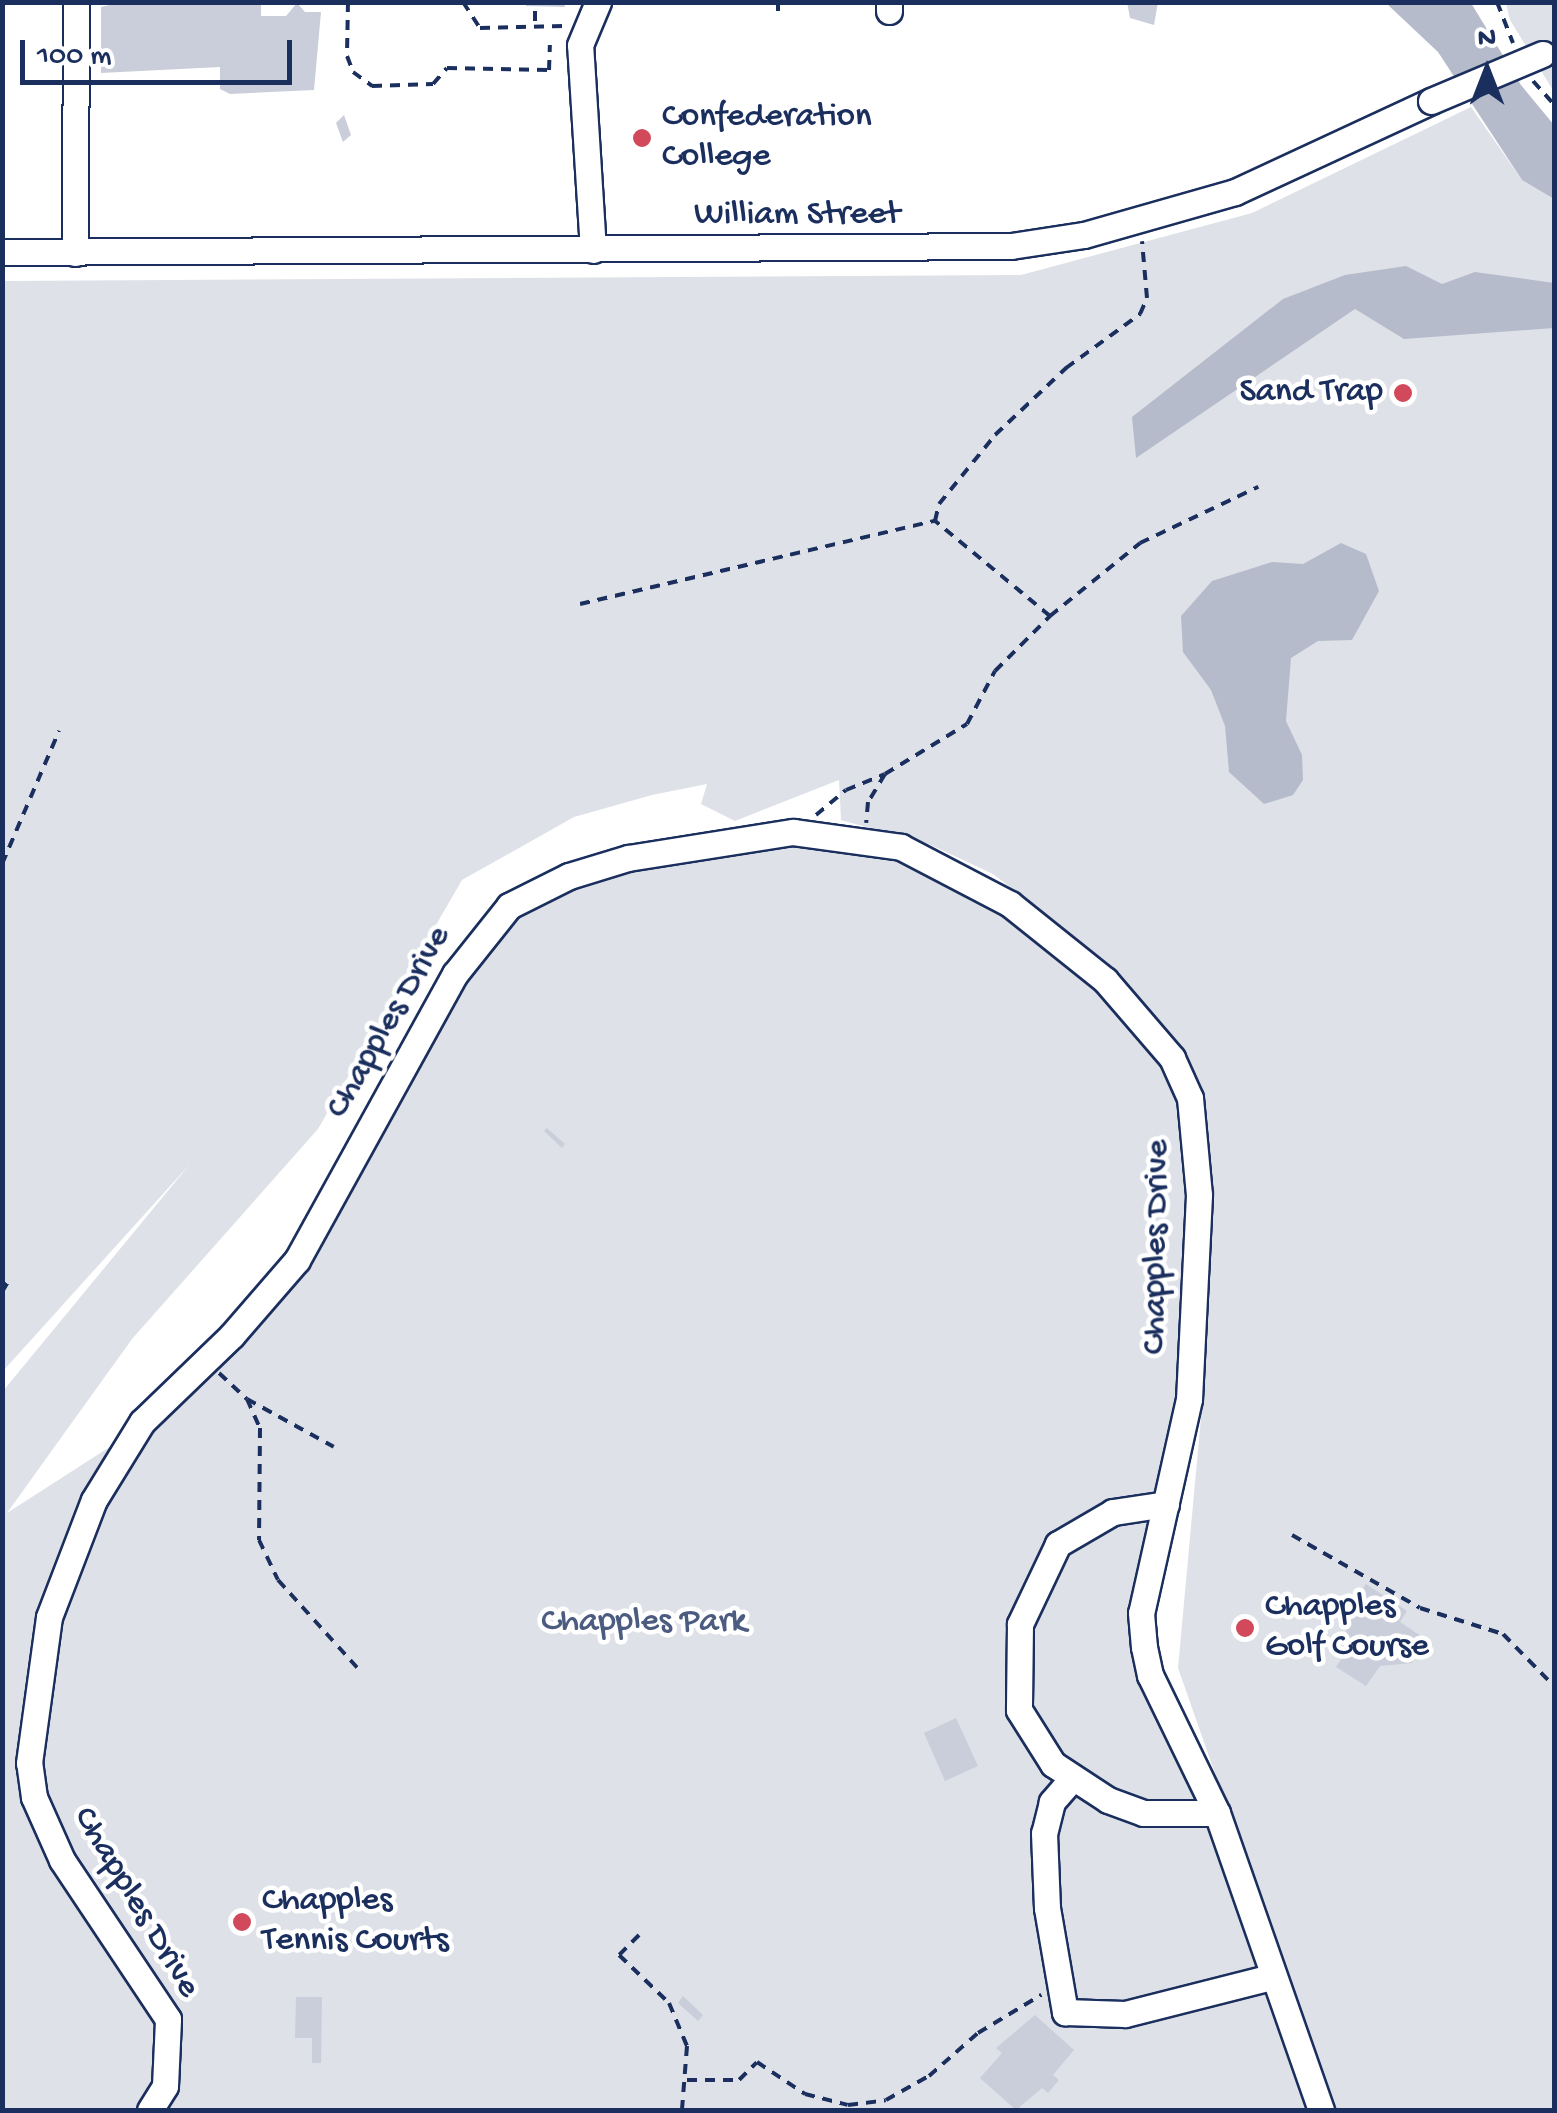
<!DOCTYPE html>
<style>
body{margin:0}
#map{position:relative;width:1557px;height:2113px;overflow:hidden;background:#fff;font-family:"Gochi Hand",sans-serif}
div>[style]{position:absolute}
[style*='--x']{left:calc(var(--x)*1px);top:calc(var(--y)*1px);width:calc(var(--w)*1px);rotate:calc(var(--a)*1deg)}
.green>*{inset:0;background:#dee1e7}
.water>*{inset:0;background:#b5bbca}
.building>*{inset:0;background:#caceda}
.path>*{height:4px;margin-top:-2px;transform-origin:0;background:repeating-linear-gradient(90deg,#1b2f5e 0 10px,transparent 0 18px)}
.roads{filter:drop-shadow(2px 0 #1b2f5e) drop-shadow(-2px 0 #1b2f5e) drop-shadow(0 2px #1b2f5e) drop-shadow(0 -2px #1b2f5e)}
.minor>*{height:25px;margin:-12.5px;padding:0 12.5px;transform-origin:12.5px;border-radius:12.5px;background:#fff}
.bridges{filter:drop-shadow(2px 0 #1b2f5e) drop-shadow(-2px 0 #1b2f5e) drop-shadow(0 2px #1b2f5e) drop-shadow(0 -2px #1b2f5e)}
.minor-bridge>*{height:25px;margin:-12.5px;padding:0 12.5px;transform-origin:12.5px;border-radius:12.5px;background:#fff}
.dots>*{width:28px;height:28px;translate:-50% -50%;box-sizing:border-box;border:5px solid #fff;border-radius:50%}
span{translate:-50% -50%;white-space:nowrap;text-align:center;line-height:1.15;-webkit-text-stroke:9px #fff;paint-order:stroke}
.poi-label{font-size:35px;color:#1b2f5e}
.left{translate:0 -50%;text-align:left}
.right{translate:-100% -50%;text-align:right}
.street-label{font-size:35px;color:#1b2f5e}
.park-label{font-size:35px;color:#4c5c80}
.frame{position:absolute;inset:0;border:5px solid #1b2f5e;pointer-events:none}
.north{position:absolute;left:1437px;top:20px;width:100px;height:100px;-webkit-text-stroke:8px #fff;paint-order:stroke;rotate:0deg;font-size:28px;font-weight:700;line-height:40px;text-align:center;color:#1b2f5e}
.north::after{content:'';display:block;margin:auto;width:35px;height:45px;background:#1b2f5e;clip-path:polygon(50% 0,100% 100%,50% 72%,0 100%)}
.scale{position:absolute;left:20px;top:40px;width:272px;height:45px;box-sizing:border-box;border:5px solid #1b2f5e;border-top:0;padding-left:12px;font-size:30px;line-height:35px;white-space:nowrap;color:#1b2f5e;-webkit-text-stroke:8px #fff;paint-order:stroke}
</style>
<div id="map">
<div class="green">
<i style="clip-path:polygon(1506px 3px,1554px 3px,1554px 92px,1510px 20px)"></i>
<i style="clip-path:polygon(1471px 107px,1522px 180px,1554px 199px,1554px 2110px,1333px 2110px,1178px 1668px,1205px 1374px,1210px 1204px,1208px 1129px,1192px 1071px,1107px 962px,993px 874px,931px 845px,841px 820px,839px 780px,735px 821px,701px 804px,707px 784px,652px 795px,574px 817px,462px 880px,318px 1129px,132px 1339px,7px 1513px,175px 1405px,270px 1313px,326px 1237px,500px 923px,607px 871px,790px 843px,894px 857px,969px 891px,1104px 993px,1164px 1068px,1177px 1096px,1187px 1213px,1178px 1389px,1131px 1644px,1193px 1781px,1311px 2110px,3px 2110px,3px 1391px,190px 1164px,3px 1371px,3px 281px,1021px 275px,1252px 213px)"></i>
</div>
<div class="water">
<i style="clip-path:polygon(1386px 3px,1471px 3px,1521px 85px,1554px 125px,1554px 199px,1522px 180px,1438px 52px)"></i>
<i style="clip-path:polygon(1406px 266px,1442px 284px,1475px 272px,1554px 283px,1554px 328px,1404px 339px,1355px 309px,1136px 458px,1132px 417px,1283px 299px,1345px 275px)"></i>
<i style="clip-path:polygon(1341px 543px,1366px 554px,1379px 591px,1352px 640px,1318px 641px,1291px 658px,1286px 721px,1302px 755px,1303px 780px,1293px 795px,1264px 804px,1229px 772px,1225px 726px,1211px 690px,1183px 652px,1181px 616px,1212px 581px,1272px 562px,1303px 564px)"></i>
</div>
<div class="building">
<i style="clip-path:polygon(122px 2px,261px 2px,261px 16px,286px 16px,297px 3px,305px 12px,321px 12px,314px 90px,230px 94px,220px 89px,220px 67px,101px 73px,101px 7px)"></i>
<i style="clip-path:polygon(526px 2px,564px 2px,565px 7px,526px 6px)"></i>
<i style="clip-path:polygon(1127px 2px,1158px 2px,1154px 25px,1130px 18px)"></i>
<i style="clip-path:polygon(344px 115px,351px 135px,343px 142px,336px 123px)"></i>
<i style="clip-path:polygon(547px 1128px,565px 1144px,562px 1148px,544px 1131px)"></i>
<i style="clip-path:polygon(1366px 1584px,1407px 1611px,1400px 1622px,1427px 1640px,1412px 1663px,1380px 1666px,1366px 1686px,1336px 1667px,1350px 1646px,1343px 1618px)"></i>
<i style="clip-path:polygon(956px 1718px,978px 1766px,945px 1781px,924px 1733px)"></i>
<i style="clip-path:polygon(683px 1996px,703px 2015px,698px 2021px,678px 2003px)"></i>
<i style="clip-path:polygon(296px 1997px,322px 1997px,321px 2063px,312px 2063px,312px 2038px,295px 2038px)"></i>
<i style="clip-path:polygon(1035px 2015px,1074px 2050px,1053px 2075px,1059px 2080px,1048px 2093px,1042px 2088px,1016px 2110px,980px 2078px,1002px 2053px,996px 2048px)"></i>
</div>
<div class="path">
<i style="--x:348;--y:2;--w:54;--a:91.1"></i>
<i style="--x:347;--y:56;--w:17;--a:69"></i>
<i style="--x:353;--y:72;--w:24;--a:36"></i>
<i style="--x:372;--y:86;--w:61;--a:-1.9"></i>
<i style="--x:433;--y:84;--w:21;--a:-49"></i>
<i style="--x:447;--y:68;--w:102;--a:1.1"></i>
<i style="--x:549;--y:70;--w:25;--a:-88"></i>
<i style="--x:463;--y:2;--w:31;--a:57"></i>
<i style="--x:480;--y:28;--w:84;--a:-1.4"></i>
<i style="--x:778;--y:2;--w:9;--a:90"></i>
<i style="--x:1497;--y:2;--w:44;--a:68.7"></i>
<i style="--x:535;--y:11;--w:18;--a:90"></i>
<i style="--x:1533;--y:81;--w:31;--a:48"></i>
<i style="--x:580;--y:604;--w:365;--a:-13.2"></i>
<i style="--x:1050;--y:616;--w:116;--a:-39"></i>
<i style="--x:1140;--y:543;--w:131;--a:-25.4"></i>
<i style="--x:885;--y:774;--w:96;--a:-31.4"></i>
<i style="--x:967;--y:724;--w:60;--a:-62.2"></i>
<i style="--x:995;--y:671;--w:78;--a:-45"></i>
<i style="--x:1050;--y:616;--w:149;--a:-140.4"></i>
<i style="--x:935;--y:521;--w:17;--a:-77"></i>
<i style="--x:939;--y:504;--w:89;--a:-50.9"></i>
<i style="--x:995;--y:435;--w:98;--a:-43.3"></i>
<i style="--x:1066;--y:368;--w:92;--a:-36.1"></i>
<i style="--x:1140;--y:314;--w:17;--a:-66"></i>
<i style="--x:1147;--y:298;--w:57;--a:-95"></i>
<i style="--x:816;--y:815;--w:39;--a:-40"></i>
<i style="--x:846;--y:790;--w:42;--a:-22.3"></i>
<i style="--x:885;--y:774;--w:33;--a:121"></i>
<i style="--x:868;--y:802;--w:21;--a:95"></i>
<i style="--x:2;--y:864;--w:145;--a:-66.8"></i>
<i style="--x:2;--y:1292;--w:16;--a:-60"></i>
<i style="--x:219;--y:1373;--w:38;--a:43"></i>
<i style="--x:247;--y:1399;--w:99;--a:28.9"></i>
<i style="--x:247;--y:1399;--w:32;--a:66"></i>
<i style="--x:260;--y:1428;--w:112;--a:90.5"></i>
<i style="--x:259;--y:1540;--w:44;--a:64.6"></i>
<i style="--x:278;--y:1580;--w:124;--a:47.9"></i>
<i style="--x:1292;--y:1535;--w:147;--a:29.7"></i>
<i style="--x:1420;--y:1608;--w:87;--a:17.4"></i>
<i style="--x:1503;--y:1634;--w:73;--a:45.6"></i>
<i style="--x:639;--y:1935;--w:28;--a:135"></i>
<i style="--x:619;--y:1955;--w:69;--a:43.8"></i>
<i style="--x:669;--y:2003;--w:47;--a:67.3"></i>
<i style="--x:687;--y:2046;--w:64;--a:94.5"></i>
<i style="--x:687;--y:2080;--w:52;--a:0"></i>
<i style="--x:739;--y:2080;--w:25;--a:-45"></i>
<i style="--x:757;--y:2062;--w:58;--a:33.7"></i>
<i style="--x:805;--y:2094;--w:44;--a:14.3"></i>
<i style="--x:848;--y:2105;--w:38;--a:-7"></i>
<i style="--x:886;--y:2100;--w:49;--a:-29.2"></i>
<i style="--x:929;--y:2076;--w:65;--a:-41.3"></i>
<i style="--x:978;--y:2033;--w:74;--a:-31.1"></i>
</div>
<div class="roads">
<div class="minor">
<i style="--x:889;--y:2;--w:9;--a:90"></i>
<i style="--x:593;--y:250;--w:205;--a:-93.6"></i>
<i style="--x:580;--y:45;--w:47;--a:-67.3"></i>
<i style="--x:2;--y:252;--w:1009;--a:-0.34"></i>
<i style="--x:1011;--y:246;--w:74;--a:-8.6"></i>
<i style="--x:1084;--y:235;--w:157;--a:-15.9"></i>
<i style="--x:1235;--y:192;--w:216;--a:-24.9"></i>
<i style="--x:75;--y:253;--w:251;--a:-89.8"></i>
<i style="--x:1166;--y:1504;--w:54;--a:171.4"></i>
<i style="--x:1113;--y:1512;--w:64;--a:149.8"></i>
<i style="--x:1058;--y:1544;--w:89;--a:115.4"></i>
<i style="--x:1020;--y:1624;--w:86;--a:90.7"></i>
<i style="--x:1019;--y:1710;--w:64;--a:57.8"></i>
<i style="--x:1053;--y:1764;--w:66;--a:33.2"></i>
<i style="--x:1108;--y:1800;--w:37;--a:20"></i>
<i style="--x:1143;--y:1813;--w:74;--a:0"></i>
<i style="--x:1070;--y:1781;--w:28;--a:131"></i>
<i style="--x:1052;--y:1802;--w:32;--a:104"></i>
<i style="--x:1044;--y:1833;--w:75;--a:87.7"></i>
<i style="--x:1047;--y:1908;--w:106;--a:80.2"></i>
<i style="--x:1065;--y:2012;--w:60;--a:1.9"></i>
<i style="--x:1125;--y:2014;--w:151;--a:-14.2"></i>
<i style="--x:150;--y:2110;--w:28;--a:-58"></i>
<i style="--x:165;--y:2086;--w:67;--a:-87.4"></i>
<i style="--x:168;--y:2019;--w:191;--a:-123.7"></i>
<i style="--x:62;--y:1860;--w:69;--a:-114"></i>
<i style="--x:34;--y:1797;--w:34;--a:-98"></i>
<i style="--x:29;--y:1763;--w:147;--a:-82.2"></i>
<i style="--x:49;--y:1617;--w:125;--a:-69"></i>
<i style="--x:94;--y:1500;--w:92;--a:-58.4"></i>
<i style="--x:142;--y:1422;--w:125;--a:-44"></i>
<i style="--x:232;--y:1335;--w:99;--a:-49.1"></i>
<i style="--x:297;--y:1260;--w:327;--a:-61.1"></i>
<i style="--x:455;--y:974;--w:87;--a:-51.5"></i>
<i style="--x:509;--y:906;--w:67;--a:-26.6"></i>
<i style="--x:569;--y:876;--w:62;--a:-17"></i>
<i style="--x:628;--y:858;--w:167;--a:-9"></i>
<i style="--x:793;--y:832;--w:109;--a:7.9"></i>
<i style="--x:901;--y:847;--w:123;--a:27.6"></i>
<i style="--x:1010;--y:904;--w:122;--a:38.7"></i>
<i style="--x:1105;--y:980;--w:103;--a:49.3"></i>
<i style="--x:1172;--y:1058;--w:44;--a:65.8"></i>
<i style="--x:1190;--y:1098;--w:97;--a:84.7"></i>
<i style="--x:1199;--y:1195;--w:204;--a:92.8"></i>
<i style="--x:1189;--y:1399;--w:219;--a:102.6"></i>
<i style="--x:1141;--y:1613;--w:34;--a:85"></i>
<i style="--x:1144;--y:1647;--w:29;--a:78"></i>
<i style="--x:1150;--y:1675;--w:153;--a:64.1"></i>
<i style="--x:1217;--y:1813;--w:315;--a:70.7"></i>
</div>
</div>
<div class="bridges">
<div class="minor-bridge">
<i style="--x:1431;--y:101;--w:121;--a:-22.9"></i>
</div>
</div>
<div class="dots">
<i style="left:642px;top:138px;background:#d1495b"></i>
<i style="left:1403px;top:393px;background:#d1495b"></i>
<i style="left:1245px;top:1628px;background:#d1495b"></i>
<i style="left:242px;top:1922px;background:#d1495b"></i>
</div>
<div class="poi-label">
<span class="left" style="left:662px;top:138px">Confederation<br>College</span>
<span class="right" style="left:1383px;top:393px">Sand Trap</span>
<span class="left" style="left:1265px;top:1628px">Chapples<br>Golf Course</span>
<span class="left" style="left:262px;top:1922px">Chapples<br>Tennis Courts</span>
</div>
<div class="street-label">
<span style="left:797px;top:216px">William Street</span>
<span style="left:390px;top:1023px;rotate:-60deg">Chapples Drive</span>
<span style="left:1158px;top:1247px;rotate:-89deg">Chapples Drive</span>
<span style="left:135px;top:1903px;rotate:59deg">Chapples Drive</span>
</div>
<div class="park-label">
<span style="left:644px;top:1623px">Chapples Park</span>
</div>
<div class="frame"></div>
<div class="north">N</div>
<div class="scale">100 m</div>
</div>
